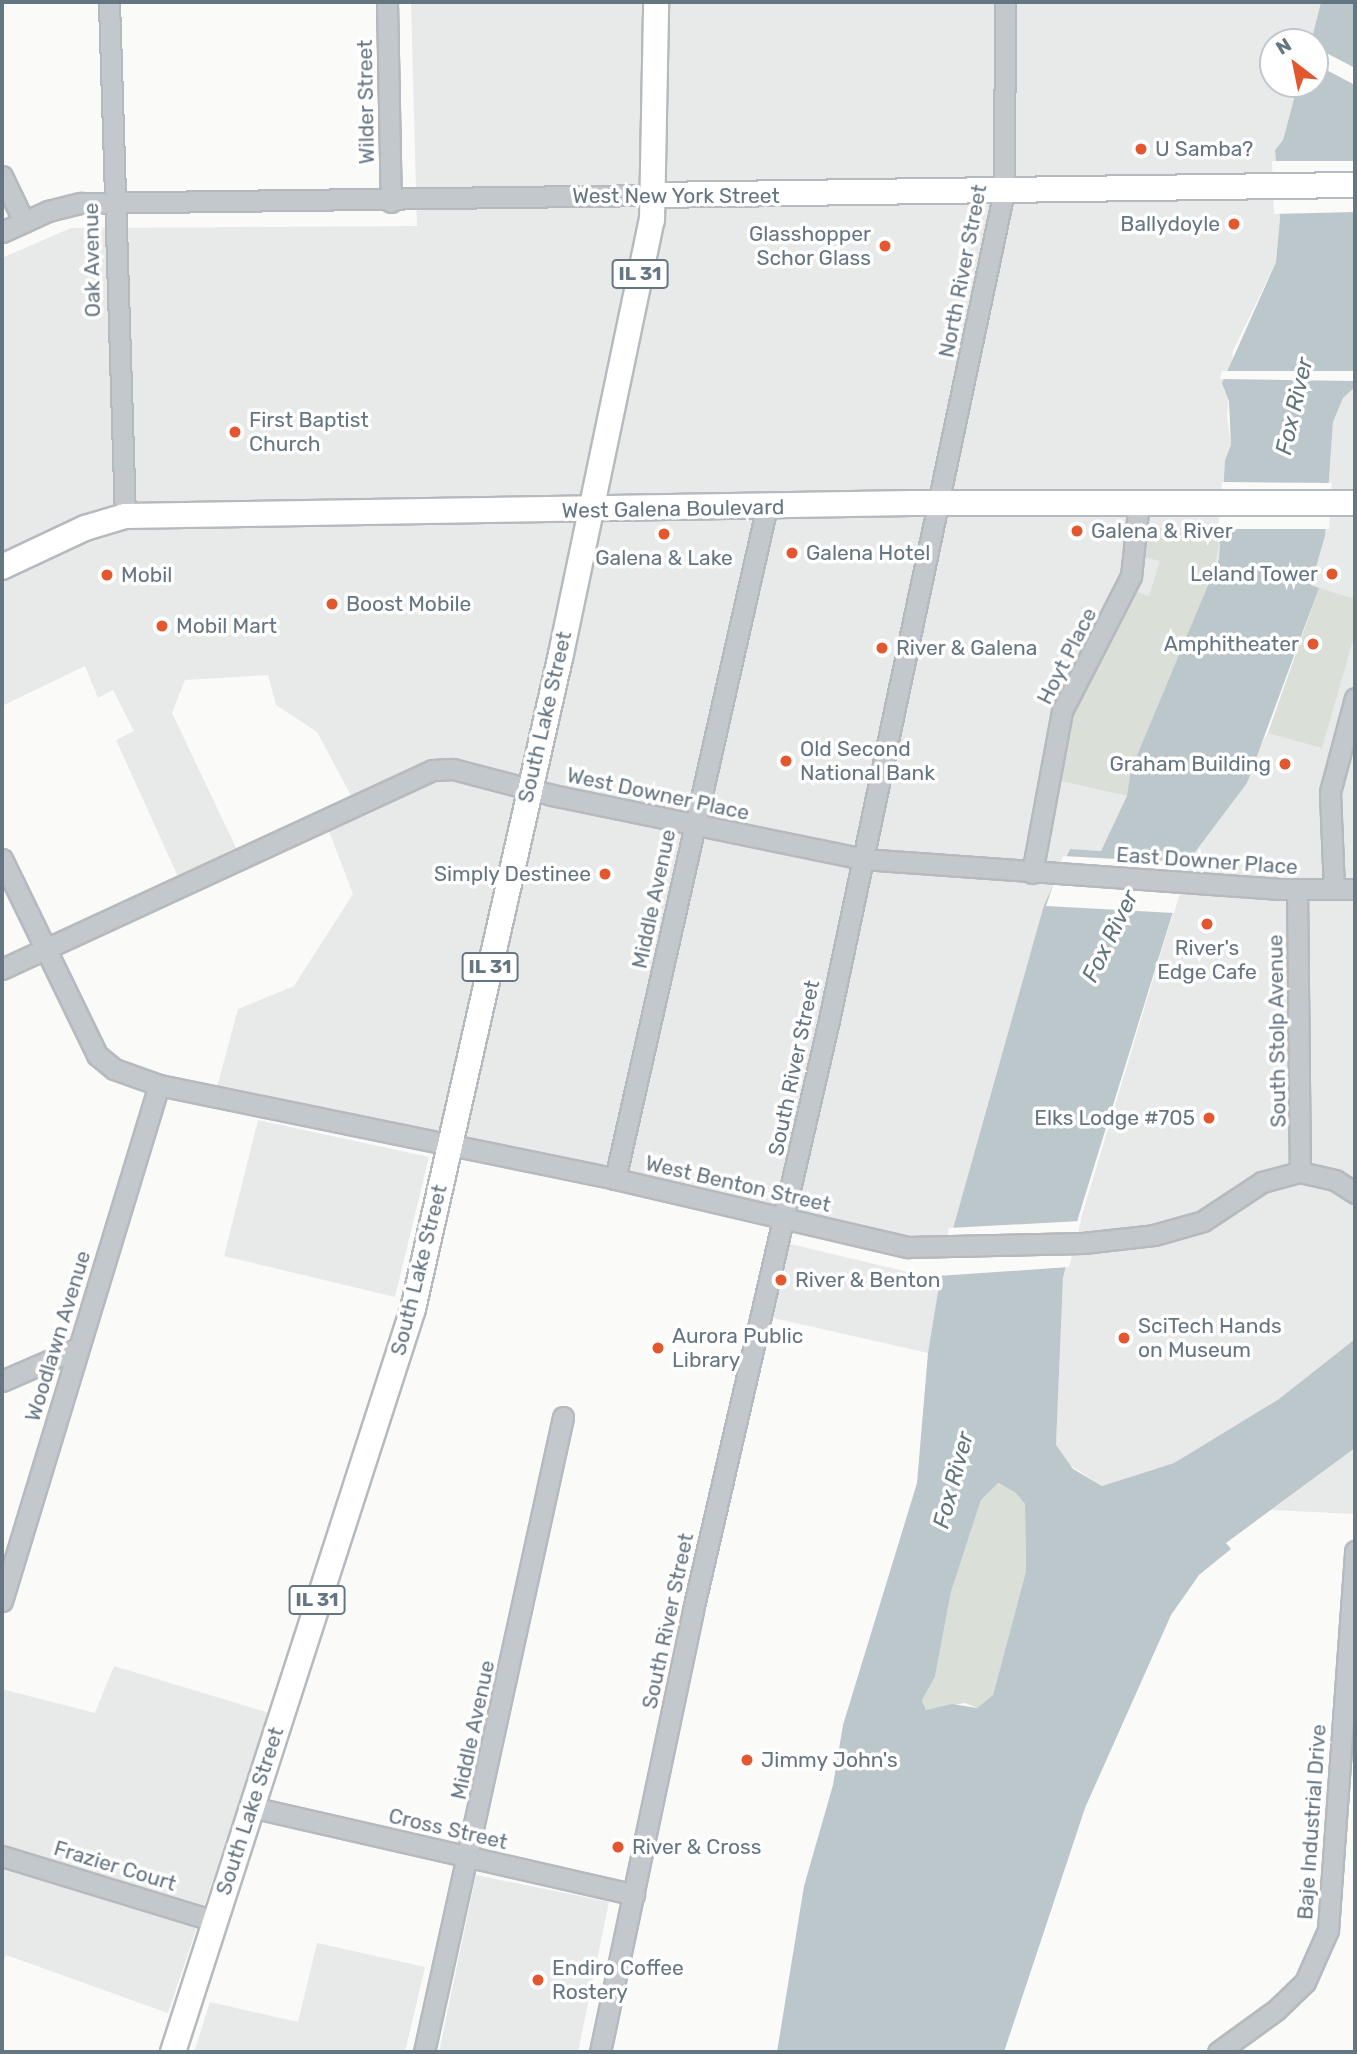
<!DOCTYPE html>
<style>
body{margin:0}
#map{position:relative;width:1357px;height:2054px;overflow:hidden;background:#fafaf8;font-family:Rubik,sans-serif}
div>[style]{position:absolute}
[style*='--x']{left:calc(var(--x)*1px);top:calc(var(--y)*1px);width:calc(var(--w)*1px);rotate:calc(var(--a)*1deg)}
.built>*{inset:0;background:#e8e9e9}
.green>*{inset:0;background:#dadfd7}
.water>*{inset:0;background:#bbc7cb}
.pier>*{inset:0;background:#fafaf8}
.roads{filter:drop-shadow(2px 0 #b5babe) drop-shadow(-2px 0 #b5babe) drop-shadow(0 2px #b5babe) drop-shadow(0 -2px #b5babe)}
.minor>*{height:19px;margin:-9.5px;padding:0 9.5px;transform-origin:9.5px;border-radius:9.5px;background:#c3c8cc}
.major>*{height:24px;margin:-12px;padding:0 12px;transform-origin:12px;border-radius:12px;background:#fff}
.dots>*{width:19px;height:19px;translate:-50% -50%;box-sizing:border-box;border:4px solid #fff;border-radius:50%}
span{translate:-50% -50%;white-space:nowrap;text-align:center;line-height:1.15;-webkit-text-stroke:7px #fff;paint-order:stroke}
.shield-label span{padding:2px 5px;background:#fff;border:2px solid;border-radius:5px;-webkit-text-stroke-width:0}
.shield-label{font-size:19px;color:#657683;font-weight:700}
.street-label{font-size:21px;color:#657683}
.poi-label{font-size:21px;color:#657683}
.left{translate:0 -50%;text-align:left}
.right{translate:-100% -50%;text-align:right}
.water-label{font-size:23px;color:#60757c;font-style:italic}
.frame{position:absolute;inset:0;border:4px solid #657683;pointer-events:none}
.north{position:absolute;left:1259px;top:28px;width:70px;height:70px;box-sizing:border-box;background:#fff;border:2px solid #c1c8cd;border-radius:50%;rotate:328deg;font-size:19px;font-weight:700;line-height:28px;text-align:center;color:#657683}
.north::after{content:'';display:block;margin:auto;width:24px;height:32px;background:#e4572e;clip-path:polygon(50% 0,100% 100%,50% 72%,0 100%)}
</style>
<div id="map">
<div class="built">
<i style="clip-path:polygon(411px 2px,1321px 2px,1311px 42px,1273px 42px,1273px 84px,1298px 84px,1283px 140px,1275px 150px,1280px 218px,1276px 262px,1233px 351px,1227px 417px,1231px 445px,1225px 460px,1219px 559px,1128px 796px,1101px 851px,1070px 849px,1044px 905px,951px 1245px,939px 1250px,216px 1091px,238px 1009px,294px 986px,353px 894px,322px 813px,353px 799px,317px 732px,276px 705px,268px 675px,185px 680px,172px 713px,239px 854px,180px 881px,116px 740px,134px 731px,113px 690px,98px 698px,85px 666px,2px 706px,2px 258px,71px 228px,417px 226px)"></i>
<i style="clip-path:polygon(1355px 387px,1355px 1339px,1279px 1399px,1174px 1463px,1102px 1486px,1062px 1460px,1056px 1445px,1063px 1278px,1189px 860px,1268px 733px,1319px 589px,1311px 586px,1325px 536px,1333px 422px,1343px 398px)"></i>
<i style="clip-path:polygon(258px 1120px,429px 1157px,395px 1297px,224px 1256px)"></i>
<i style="clip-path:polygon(786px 1243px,942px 1280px,928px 1353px,769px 1317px)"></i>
<i style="clip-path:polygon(1355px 1448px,1355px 1514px,1271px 1510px)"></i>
<i style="clip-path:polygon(114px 1666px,269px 1713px,168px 2013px,6px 1955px,2px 1965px,2px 1689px,95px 1713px)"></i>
<i style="clip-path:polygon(476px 1875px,609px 1902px,578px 2052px,439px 2052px)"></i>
<i style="clip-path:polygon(317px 1943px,425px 1967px,405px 2052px,194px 2052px,210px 2002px,298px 2022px)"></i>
</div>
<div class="green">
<i style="clip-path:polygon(1146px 528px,1222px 528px,1213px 577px,1131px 770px,1128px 796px,1057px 780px,1067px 725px,1077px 698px,1136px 592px,1149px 596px,1160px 561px,1143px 557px)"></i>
<i style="clip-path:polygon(1319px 588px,1355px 599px,1355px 633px,1322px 748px,1268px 733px)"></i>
<i style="clip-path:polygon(997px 1483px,1017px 1493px,1025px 1504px,1026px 1571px,993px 1695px,977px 1708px,965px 1703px,926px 1710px,922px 1699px,935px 1677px,951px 1592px,981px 1500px)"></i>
</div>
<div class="water">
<i style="clip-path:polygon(evenodd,1321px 2px,1355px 2px,1355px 387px,1343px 398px,1333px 422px,1325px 536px,1311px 585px,1319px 588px,1247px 783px,1189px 860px,1079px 1215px,1063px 1278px,1056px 1445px,1073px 1469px,1102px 1486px,1174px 1463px,1279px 1399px,1355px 1339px,1355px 1448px,1226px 1543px,1231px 1549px,1199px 1575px,1171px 1615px,1085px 1808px,1004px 2052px,777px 2052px,804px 1886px,833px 1785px,843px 1725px,917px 1483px,928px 1353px,942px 1268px,1044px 905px,1070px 849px,1101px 851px,1127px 796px,1131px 770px,1219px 559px,1225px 460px,1231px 445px,1229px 401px,1222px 383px,1276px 262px,1280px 218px,1275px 150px,1283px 140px,1298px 84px,1315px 84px,1315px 42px,1311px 42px,1321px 2px,998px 1483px,1016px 1493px,1025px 1504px,1026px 1571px,993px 1695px,977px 1708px,952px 1704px,926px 1710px,922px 1700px,935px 1677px,951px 1592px,981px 1500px,998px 1483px)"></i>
</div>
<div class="pier">
<i style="clip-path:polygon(1315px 47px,1355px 68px,1355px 85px,1315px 64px)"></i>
<i style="clip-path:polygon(1272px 161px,1355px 161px,1355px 212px,1274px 214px)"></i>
<i style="clip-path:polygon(1222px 371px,1355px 371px,1355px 381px,1220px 379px)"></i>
<i style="clip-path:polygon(1222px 482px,1332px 483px,1329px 529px,1218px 529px)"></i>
<i style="clip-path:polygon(1063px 856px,1189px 863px,1174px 913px,1046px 906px)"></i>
<i style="clip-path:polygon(1081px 1221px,1069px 1267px,938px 1276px,949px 1228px)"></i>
</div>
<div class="roads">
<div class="minor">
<i style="--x:109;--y:2;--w:514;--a:88.22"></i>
<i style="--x:387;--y:2;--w:200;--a:88.9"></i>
<i style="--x:2;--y:176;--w:51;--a:64.4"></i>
<i style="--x:2;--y:232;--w:51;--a:-24.5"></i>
<i style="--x:48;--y:211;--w:34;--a:-14"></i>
<i style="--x:81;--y:203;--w:572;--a:-0.8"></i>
<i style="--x:2;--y:859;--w:218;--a:64.1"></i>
<i style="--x:97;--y:1055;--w:22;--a:39"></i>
<i style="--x:114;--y:1069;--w:48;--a:19.6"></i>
<i style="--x:159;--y:1085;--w:466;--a:11.6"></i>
<i style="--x:615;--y:1179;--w:301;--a:13.1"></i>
<i style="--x:908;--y:1247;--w:175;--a:-1.3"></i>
<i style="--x:1083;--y:1243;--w:71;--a:-6.4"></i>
<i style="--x:1154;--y:1235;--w:51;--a:-15.9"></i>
<i style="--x:1203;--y:1221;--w:71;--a:-33.5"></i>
<i style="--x:1262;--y:1182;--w:39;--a:-15"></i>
<i style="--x:1300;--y:1172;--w:36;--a:13"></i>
<i style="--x:1335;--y:1180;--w:24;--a:33"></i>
<i style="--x:1032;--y:873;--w:165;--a:-79.5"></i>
<i style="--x:1062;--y:711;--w:152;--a:-62.9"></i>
<i style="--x:1131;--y:576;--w:74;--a:-83.8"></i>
<i style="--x:1297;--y:889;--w:283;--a:89.4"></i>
<i style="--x:1334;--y:889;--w:97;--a:-92.4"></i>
<i style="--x:1330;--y:792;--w:97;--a:-75.1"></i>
<i style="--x:2;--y:969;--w:474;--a:-24.8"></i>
<i style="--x:432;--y:770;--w:21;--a:-3"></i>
<i style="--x:453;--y:769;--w:102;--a:14.7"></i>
<i style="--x:552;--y:795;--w:318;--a:11.6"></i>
<i style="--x:863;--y:859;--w:415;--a:4.1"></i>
<i style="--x:1277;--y:889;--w:78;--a:0"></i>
<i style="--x:615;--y:1179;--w:690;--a:-77.27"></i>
<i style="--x:2;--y:1381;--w:83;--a:-23.5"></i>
<i style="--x:2;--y:1601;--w:539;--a:-73.08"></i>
<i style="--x:251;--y:1807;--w:393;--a:12.9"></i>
<i style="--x:2;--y:1856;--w:223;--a:17"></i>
<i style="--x:424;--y:2052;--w:650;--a:-77.65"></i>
<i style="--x:600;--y:2052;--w:452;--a:-78.1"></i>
<i style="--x:693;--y:1610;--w:605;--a:-77.02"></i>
<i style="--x:829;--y:1020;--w:847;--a:-78.08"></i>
<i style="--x:1004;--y:191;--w:189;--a:-89.7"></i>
<i style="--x:1218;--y:2052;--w:72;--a:-35.9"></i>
<i style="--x:1276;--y:2010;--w:40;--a:-44"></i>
<i style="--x:1305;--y:1982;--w:57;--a:-66.1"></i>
<i style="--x:1328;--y:1930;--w:380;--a:-85.9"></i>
</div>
<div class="major">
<i style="--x:653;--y:195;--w:702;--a:-0.82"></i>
<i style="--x:2;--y:567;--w:92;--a:-25.2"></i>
<i style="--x:85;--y:528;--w:42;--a:-16.7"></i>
<i style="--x:125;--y:516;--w:787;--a:-0.95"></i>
<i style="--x:912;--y:503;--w:443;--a:0"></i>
<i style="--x:173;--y:2052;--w:781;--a:-72.1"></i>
<i style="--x:413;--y:1309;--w:672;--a:-77.27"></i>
<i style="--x:561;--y:654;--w:443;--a:-78.2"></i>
<i style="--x:652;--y:220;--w:218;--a:-88.9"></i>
</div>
</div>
<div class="dots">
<i style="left:1141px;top:149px;background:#e4572e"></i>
<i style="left:1234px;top:224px;background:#e4572e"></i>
<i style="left:885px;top:246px;background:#e4572e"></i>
<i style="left:235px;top:432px;background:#e4572e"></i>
<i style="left:1077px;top:531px;background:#e4572e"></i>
<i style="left:664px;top:534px;background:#e4572e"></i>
<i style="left:792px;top:553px;background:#e4572e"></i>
<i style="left:1332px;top:574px;background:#e4572e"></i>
<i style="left:107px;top:575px;background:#e4572e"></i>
<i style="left:332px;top:604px;background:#e4572e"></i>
<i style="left:162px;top:626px;background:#e4572e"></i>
<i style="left:1313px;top:644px;background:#e4572e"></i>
<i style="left:882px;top:648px;background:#e4572e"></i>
<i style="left:786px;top:761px;background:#e4572e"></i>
<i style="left:1285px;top:764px;background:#e4572e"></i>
<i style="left:605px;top:874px;background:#e4572e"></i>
<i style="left:1207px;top:924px;background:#e4572e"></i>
<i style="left:1209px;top:1118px;background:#e4572e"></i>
<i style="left:781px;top:1280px;background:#e4572e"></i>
<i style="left:1124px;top:1338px;background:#e4572e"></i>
<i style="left:658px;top:1348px;background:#e4572e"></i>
<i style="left:747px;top:1760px;background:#e4572e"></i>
<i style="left:618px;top:1847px;background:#e4572e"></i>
<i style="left:538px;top:1980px;background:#e4572e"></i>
</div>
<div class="shield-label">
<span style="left:640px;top:274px">IL 31</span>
<span style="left:490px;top:967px">IL 31</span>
<span style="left:317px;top:1600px">IL 31</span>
</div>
<div class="street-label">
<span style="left:366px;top:102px;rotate:-91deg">Wilder Street</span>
<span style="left:676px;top:196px">West New York Street</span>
<span style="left:92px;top:260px;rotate:-91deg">Oak Avenue</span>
<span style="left:963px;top:271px;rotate:-79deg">North River Street</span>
<span style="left:673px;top:509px;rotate:-1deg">West Galena Boulevard</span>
<span style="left:1067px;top:656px;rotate:-63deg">Hoyt Place</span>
<span style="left:545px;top:717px;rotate:-77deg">South Lake Street</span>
<span style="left:658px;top:794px;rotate:12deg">West Downer Place</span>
<span style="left:1207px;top:861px;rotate:4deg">East Downer Place</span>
<span style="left:654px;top:899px;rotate:-78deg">Middle Avenue</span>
<span style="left:1277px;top:1031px;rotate:-91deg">South Stolp Avenue</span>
<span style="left:794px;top:1068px;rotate:-78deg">South River Street</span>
<span style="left:738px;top:1184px;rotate:13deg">West Benton Street</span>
<span style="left:419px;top:1270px;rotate:-76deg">South Lake Street</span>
<span style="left:58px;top:1336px;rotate:-73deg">Woodlawn Avenue</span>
<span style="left:668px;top:1621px;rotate:-78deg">South River Street</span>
<span style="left:473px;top:1730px;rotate:-78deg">Middle Avenue</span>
<span style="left:250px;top:1811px;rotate:-72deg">South Lake Street</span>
<span style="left:1312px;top:1822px;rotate:-86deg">Baje Industrial Drive</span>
<span style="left:448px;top:1829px;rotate:13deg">Cross Street</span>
<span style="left:115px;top:1866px;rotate:17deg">Frazier Court</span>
</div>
<div class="poi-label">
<span class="left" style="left:1155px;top:149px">U Samba?</span>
<span class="right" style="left:1220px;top:224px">Ballydoyle</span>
<span class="right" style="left:871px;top:246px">Glasshopper<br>Schor Glass</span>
<span class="left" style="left:249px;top:432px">First Baptist<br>Church</span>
<span class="left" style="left:1091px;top:531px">Galena &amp; River</span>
<span class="left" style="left:806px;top:553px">Galena Hotel</span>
<span style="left:664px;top:558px">Galena &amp; Lake</span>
<span class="right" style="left:1318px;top:574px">Leland Tower</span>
<span class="left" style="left:121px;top:575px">Mobil</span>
<span class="left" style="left:346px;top:604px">Boost Mobile</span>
<span class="left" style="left:176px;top:626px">Mobil Mart</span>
<span class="right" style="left:1299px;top:644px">Amphitheater</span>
<span class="left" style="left:896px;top:648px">River &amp; Galena</span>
<span class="left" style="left:800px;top:761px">Old Second<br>National Bank</span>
<span class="right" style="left:1271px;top:764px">Graham Building</span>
<span class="right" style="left:591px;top:874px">Simply Destinee</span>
<span style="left:1207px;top:960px">River's<br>Edge Cafe</span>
<span class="right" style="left:1195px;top:1118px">Elks Lodge #705</span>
<span class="left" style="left:795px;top:1280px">River &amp; Benton</span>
<span class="left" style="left:1138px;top:1338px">SciTech Hands<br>on Museum</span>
<span class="left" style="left:672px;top:1348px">Aurora Public<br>Library</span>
<span class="left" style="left:761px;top:1760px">Jimmy John's</span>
<span class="left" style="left:632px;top:1847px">River &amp; Cross</span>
<span class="left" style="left:552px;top:1980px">Endiro Coffee<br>Rostery</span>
</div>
<div class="water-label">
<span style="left:1294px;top:406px;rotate:-77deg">Fox River</span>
<span style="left:1110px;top:936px;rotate:-64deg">Fox River</span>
<span style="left:953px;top:1480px;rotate:-75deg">Fox River</span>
</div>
<div class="frame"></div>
<div class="north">N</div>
</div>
